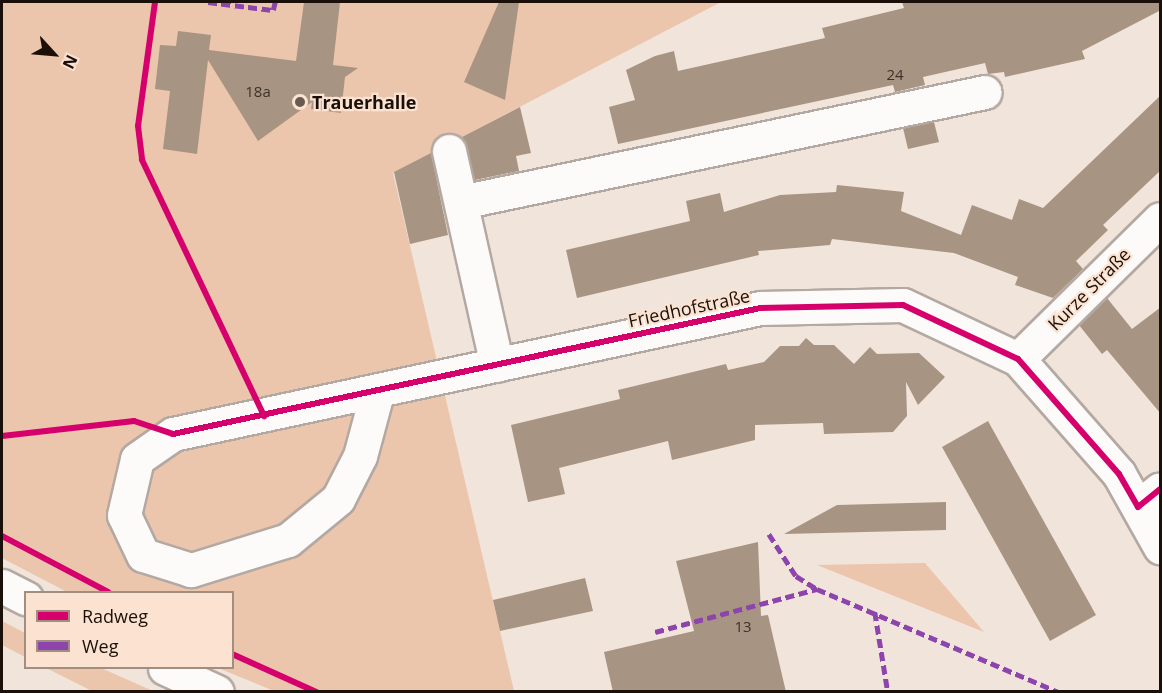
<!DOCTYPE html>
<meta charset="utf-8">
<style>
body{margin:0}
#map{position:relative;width:1162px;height:693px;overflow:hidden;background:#f1e4db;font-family:"Open Sans",sans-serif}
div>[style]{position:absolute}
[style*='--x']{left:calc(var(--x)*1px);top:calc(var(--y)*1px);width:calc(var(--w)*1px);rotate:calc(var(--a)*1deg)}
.green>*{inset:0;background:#ebc5ac}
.building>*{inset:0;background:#a89482}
.roads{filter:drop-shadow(2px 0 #b4a9a2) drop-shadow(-2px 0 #b4a9a2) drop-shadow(0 2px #b4a9a2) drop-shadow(0 -2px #b4a9a2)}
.minor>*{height:33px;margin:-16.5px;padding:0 16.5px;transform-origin:16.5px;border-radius:16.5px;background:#fdfbfa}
.secondary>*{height:33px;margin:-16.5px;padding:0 16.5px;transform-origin:16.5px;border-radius:16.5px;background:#fdfbfa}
.quiet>*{height:4.5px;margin-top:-2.25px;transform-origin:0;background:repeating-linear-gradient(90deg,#8e44ad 0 9px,transparent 0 13.5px)}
.cycleway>*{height:6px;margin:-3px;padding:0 3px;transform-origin:3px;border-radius:3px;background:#d6006c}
.dots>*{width:16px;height:16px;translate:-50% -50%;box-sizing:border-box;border:3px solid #fbe2d1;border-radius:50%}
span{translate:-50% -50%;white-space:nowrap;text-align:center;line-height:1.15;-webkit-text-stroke:4.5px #fbe2d1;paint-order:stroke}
.number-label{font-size:15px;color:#3e3127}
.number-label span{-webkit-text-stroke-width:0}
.poi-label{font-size:18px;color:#1b1009;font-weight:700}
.left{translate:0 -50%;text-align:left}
.street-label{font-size:18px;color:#1b1009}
.frame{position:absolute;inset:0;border:3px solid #1b1009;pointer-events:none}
.legend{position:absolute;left:24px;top:591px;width:210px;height:78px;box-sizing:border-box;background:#fbe2d1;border:2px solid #a18e81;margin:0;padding:8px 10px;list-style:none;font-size:18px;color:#1b1009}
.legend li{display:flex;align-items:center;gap:12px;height:30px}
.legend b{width:30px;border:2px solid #a18e81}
.north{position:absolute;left:24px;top:24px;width:60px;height:60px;-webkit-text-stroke:4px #fbe2d1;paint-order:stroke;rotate:116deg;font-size:16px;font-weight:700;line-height:24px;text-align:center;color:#1b1009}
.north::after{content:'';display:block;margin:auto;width:21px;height:27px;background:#1b1009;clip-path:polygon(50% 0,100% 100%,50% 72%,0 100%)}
</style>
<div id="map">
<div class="green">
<i style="clip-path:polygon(2px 2px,721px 2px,393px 173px,514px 691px,274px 691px,218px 668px,232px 668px,232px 592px,67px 592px,2px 558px)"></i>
<i style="clip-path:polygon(925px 563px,984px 632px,817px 565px)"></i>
<i style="clip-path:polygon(2px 621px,25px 633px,25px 657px,2px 645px)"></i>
<i style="clip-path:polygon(46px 668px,101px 668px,153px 691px,92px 691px)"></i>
</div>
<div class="building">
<i style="clip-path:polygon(304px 2px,340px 2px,333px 65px,358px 68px,345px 77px,341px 113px,311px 109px,312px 102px,258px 141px,208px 60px,197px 154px,163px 149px,170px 91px,155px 89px,160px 45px,176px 46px,178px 31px,211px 35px,209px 50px,296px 61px)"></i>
<i style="clip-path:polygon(499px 2px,519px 2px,505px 100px,464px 82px)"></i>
<i style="clip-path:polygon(902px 2px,1161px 2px,1161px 10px,1082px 51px,1085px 59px,1005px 77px,1004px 72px,988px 74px,985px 63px,923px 77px,925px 85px,895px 92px,893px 85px,618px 144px,609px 107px,635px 100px,626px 70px,655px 56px,674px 51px,678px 71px,825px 38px,822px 28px,904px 8px)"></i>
<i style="clip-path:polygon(1161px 95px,1161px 170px,1103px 225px,1108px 230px,1076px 261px,1083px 269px,1053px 298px,1015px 285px,1018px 277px,954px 253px,832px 239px,830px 245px,758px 251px,759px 255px,577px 298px,566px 250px,690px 221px,686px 201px,720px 193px,724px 212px,780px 195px,836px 192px,837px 185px,904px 192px,901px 211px,961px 235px,972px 205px,1012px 220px,1019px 199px,1043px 208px)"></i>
<i style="clip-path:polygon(520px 107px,531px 153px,516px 156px,519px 171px,475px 180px,462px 137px)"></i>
<i style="clip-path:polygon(934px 122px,939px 142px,908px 149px,903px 128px)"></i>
<i style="clip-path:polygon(431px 153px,448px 235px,410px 244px,394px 172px)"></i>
<i style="clip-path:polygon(1107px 298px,1132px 329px,1161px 307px,1161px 414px,1107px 350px,1102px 354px,1079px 325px)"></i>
<i style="clip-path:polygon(806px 338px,814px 345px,834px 345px,854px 364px,870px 347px,877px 354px,919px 353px,945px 377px,918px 405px,906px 382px,907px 416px,893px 432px,824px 434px,823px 423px,755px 425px,755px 440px,672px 460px,668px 441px,559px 468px,565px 494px,528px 502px,511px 425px,620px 399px,618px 390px,726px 364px,728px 370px,764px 362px,780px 346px,799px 346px)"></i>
<i style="clip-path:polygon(988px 421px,1096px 615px,1050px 641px,942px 447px)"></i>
<i style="clip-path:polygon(946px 502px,946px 530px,784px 534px,837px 505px)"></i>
<i style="clip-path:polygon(758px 542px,761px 616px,768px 615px,786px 692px,613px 692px,604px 652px,694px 631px,676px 561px)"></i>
<i style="clip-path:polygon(585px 578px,593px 611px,500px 631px,493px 600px)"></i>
</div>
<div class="roads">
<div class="minor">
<i style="--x:449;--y:151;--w:219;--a:77.4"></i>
<i style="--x:461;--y:202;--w:535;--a:-11.86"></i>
<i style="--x:1018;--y:359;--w:199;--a:-44.6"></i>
<i style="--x:377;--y:393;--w:65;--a:105.1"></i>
<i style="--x:360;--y:456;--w:48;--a:117.1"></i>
<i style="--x:338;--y:499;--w:65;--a:140.6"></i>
<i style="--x:288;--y:540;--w:102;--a:162.8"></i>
<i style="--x:191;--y:570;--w:50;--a:-162.6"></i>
<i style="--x:143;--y:555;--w:44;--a:-115.4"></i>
<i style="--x:124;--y:515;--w:57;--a:-76.9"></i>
<i style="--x:137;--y:459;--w:44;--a:-34.8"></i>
<i style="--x:173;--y:434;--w:600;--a:-12.11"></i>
<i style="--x:760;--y:308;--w:143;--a:-1.2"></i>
<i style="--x:903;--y:305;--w:127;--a:25.2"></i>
<i style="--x:1018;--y:359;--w:153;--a:48.7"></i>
<i style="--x:1119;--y:474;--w:84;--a:60.7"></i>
<i style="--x:1138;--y:507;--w:28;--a:-39"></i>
</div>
<div class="secondary">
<i style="--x:2;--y:586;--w:27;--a:27"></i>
<i style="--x:165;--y:668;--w:57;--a:24.8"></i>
</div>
</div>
<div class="quiet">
<i style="--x:208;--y:2;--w:65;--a:7"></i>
<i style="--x:273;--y:10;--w:8;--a:-76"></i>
<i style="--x:769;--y:534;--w:50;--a:57.3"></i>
<i style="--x:796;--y:576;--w:25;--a:32"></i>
<i style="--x:817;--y:589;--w:262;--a:23.1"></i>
<i style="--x:875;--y:612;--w:81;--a:80.8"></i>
<i style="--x:655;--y:632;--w:168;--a:-14.9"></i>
</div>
<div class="cycleway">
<i style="--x:155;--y:2;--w:125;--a:97.8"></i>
<i style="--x:138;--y:126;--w:34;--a:83"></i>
<i style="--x:142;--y:160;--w:284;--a:64.5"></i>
<i style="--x:2;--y:436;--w:133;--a:-6.5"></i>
<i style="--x:134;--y:421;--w:41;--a:18.4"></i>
<i style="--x:173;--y:434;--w:600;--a:-12.11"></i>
<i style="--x:760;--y:308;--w:143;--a:-1.2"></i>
<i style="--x:903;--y:305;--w:127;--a:25.2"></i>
<i style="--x:1018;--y:359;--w:153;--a:48.7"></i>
<i style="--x:1119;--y:474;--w:38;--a:60"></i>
<i style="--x:1138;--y:507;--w:28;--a:-39"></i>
<i style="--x:2;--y:536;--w:120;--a:27.8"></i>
<i style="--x:232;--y:654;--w:92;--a:24.3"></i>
</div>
<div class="dots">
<i style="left:300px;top:102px;background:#665a52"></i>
</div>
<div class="number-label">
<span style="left:895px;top:75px">24</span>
<span style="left:258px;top:92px">18a</span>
<span style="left:743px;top:627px">13</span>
</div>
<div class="poi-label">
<span class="left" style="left:312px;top:102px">Trauerhalle</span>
</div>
<div class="street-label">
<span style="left:1089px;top:289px;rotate:-45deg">Kurze Straße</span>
<span style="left:689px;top:308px;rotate:-12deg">Friedhofstraße</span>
</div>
<div class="frame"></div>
<ul class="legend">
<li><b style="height:8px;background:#d6006c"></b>Radweg</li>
<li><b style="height:8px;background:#8e44ad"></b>Weg</li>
</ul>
<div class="north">N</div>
</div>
